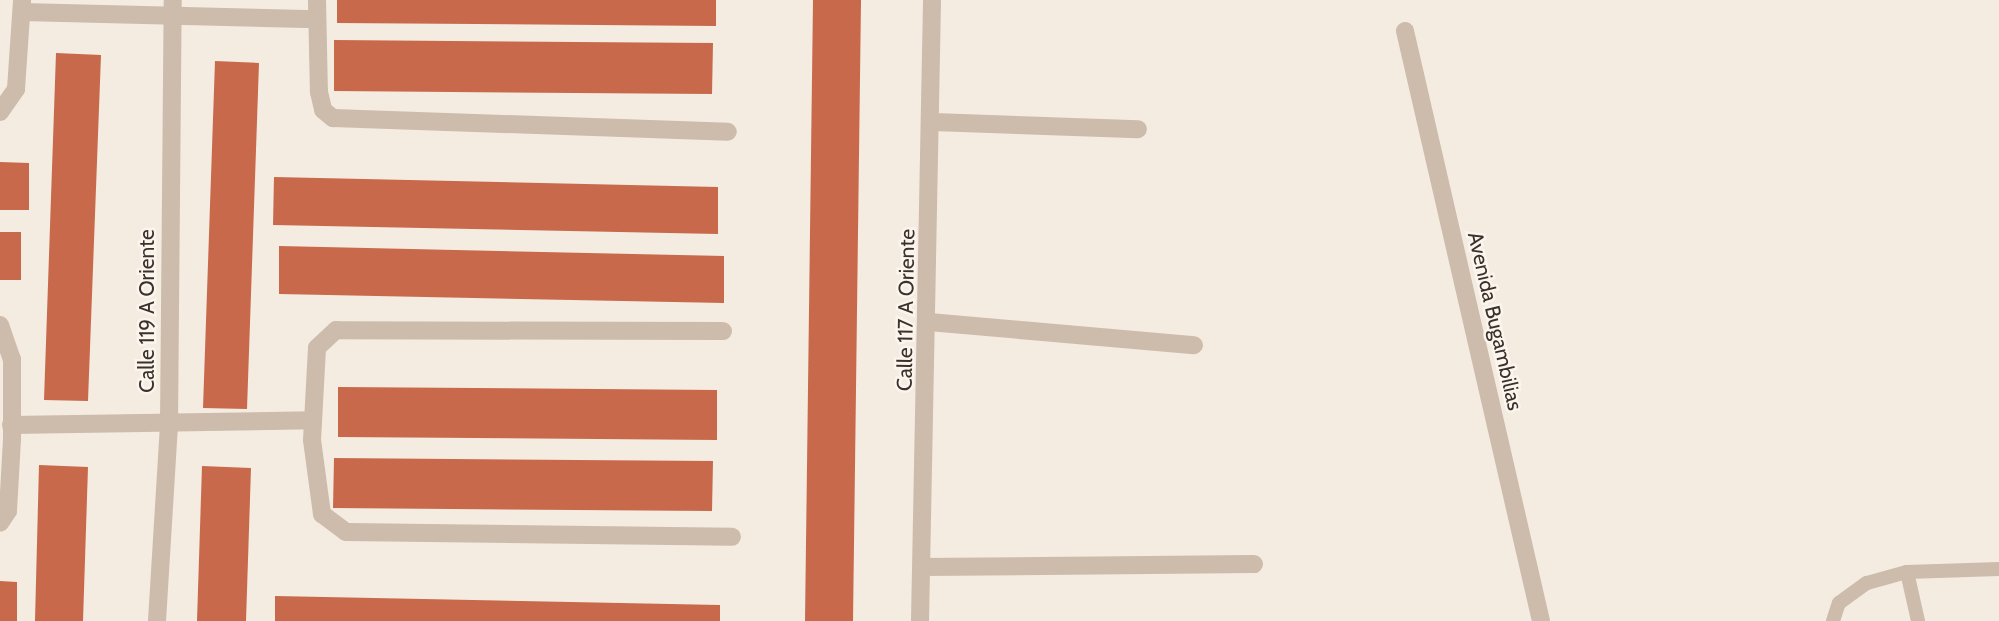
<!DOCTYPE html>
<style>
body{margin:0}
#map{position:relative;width:1999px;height:621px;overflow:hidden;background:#f4ebe1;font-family:Cabin,sans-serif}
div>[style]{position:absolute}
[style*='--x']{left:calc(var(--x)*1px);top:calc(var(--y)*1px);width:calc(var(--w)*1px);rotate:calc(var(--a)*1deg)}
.building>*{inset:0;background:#c8694b}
.lane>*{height:14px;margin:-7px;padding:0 7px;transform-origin:7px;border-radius:7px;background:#cdbbac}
.street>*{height:18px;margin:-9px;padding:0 9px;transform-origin:9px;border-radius:9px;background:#cdbbac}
span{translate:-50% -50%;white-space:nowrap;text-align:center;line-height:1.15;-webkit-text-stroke:5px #fbf5ee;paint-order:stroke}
.street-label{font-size:21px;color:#3b302b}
</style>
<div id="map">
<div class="building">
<i style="clip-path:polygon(337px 0,716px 0,716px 26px,337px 23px)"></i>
<i style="clip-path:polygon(813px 0,861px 0,853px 621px,805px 621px)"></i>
<i style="clip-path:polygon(334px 40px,713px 43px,712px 94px,334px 91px)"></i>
<i style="clip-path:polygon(56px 53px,101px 55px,88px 401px,44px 400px)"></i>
<i style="clip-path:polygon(215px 61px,259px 63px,247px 409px,203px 408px)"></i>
<i style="clip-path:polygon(0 162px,29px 163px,29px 210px,0 210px)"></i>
<i style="clip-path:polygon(274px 177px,718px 187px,718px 234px,273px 225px)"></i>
<i style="clip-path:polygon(0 232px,21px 232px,21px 280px,0 280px)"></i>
<i style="clip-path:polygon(279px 246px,724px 256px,724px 303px,279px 294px)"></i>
<i style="clip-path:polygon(338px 387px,717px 390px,717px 440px,338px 437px)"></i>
<i style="clip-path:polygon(334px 458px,713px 461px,712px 511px,333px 508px)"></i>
<i style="clip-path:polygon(39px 465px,88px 467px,83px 621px,35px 621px)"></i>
<i style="clip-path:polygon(202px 466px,251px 468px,246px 621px,197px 621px)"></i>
<i style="clip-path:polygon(0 581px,17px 582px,17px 621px,0 621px)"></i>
<i style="clip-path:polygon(275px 596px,720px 605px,720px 621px,275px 621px)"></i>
</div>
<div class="lane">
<i style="--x:1907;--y:572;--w:50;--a:77.3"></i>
<i style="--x:1833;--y:621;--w:19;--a:-72"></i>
<i style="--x:1839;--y:603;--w:34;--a:-36"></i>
<i style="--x:1867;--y:583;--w:41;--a:-15.4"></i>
<i style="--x:1907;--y:572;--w:92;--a:-1.9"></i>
</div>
<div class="street">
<i style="--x:317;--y:0;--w:92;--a:88.8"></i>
<i style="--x:319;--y:92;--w:18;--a:77"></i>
<i style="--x:323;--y:110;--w:13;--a:39"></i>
<i style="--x:333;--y:118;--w:395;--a:2"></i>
<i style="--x:22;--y:12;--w:294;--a:1.4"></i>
<i style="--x:1405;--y:31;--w:605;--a:77.02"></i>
<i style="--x:0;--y:112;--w:28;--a:-55"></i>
<i style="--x:16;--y:89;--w:89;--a:-86.1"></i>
<i style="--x:933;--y:122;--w:205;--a:2"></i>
<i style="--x:929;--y:322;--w:266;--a:5"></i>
<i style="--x:0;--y:325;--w:36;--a:71"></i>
<i style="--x:12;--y:359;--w:80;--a:90"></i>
<i style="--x:12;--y:439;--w:72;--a:93.2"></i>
<i style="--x:8;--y:511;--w:14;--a:124"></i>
<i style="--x:723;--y:331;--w:387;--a:-179.9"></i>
<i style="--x:336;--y:330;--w:26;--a:137"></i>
<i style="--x:317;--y:348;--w:92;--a:93.1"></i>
<i style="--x:312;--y:440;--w:75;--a:82.3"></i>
<i style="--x:322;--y:514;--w:30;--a:37"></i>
<i style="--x:346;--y:532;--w:386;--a:0.7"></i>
<i style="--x:11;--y:425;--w:302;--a:-0.9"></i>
<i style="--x:922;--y:567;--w:332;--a:-0.5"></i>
<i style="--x:157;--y:621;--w:197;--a:-86.5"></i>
<i style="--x:169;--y:424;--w:424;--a:-89.5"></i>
<i style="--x:920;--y:621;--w:621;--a:-88.89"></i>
</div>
<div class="street-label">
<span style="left:906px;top:310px;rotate:-89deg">Calle 117 A Oriente</span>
<span style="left:147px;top:311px;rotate:-90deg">Calle 119 A Oriente</span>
<span style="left:1495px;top:321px;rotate:77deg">Avenida Bugambilias</span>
</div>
</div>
